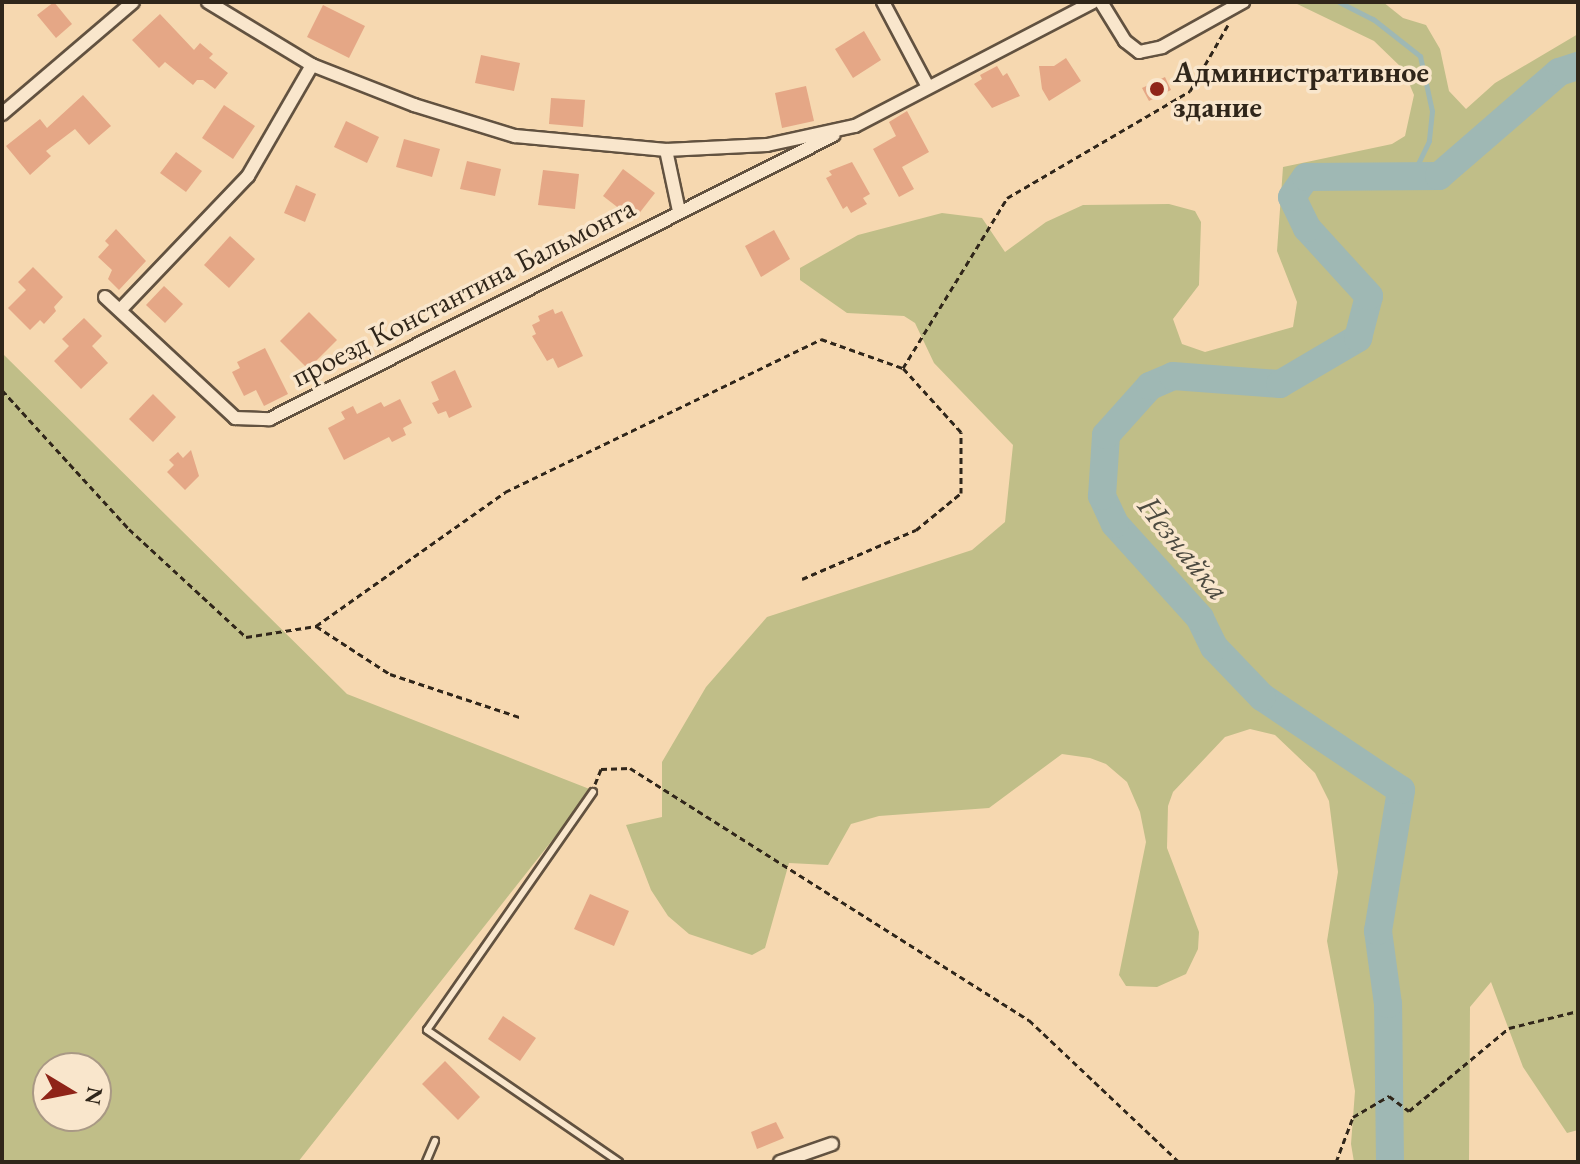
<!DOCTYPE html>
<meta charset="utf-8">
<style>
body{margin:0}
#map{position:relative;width:1580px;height:1164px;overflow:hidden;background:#f6d8b0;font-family:"EB Garamond",serif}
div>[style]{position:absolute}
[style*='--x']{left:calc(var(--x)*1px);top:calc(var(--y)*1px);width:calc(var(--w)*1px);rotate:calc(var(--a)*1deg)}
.green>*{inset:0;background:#c0be88}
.stream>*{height:5px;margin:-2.5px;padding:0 2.5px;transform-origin:2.5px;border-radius:2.5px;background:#9fb8b4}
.river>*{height:28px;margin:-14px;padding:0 14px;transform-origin:14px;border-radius:14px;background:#9fb8b4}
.building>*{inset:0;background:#e5a786}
.path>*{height:3px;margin-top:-1.5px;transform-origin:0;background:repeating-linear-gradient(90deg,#30261a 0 6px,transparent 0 10px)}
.roads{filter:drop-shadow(2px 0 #625240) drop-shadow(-2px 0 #625240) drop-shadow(0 2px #625240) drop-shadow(0 -2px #625240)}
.service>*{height:6px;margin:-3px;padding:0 3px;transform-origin:3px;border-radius:3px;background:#f9e6cc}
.minor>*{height:12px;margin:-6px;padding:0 6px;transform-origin:6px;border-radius:6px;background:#f9e6cc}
.dots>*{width:22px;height:22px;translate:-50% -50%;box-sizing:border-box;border:4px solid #f9e6cc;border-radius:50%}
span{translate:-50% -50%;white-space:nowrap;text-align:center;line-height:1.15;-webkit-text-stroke:7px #f9e6cc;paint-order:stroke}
.poi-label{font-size:30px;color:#30261a;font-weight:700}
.left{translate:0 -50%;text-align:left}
.street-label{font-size:30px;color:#30261a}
.water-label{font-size:32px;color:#4c4a40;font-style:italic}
.frame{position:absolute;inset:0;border:4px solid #30261a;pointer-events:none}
.north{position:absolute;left:32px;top:1052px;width:80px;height:80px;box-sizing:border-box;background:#f9e6cc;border:2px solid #a99985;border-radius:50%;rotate:100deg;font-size:22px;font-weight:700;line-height:32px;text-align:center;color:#30261a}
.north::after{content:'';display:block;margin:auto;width:28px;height:36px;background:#8f2418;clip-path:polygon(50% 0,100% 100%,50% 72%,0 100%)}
</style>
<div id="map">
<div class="green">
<i style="clip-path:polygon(1293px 2px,1383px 2px,1403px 18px,1426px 25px,1440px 49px,1449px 91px,1466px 109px,1495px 83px,1578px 34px,1578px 1130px,1567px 1133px,1523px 1067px,1491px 982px,1470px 1007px,1469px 1162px,1354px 1162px,1351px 1144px,1355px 1091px,1327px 941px,1338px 872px,1329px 801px,1315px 773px,1275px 735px,1250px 729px,1225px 737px,1173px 792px,1168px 806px,1167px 848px,1199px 932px,1198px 949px,1186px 974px,1157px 987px,1126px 986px,1119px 975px,1146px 842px,1140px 812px,1127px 782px,1106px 764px,1090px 758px,1062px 754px,989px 808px,879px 816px,851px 824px,828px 865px,789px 863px,765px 948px,752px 955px,689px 934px,668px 916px,651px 890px,626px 825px,662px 817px,662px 762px,706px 687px,767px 617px,972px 550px,1005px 522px,1013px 445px,934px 363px,915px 323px,904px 316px,847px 313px,800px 280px,800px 268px,858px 235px,942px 213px,982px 218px,1005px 252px,1046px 222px,1083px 205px,1169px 204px,1195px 211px,1201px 222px,1199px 285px,1173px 319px,1182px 344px,1205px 352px,1293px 327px,1297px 302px,1277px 251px,1283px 167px,1392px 144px,1405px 136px,1414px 95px,1403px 69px,1374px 41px)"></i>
<i style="clip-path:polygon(evenodd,2px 353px,347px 694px,592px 790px,298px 1162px,2px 1162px,2px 353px,48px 1068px,96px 1068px,96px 1116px,48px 1116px,48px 1068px)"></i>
</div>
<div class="stream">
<i style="--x:1339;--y:2;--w:38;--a:27"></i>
<i style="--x:1373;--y:19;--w:60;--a:38.2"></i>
<i style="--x:1420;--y:56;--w:56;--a:77.7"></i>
<i style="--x:1432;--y:111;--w:30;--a:96"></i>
<i style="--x:1429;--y:141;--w:39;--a:116"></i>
</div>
<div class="river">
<i style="--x:1390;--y:1162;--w:158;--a:-90.7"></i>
<i style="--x:1388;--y:1004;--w:74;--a:-97.8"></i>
<i style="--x:1378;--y:931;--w:143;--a:-80.7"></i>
<i style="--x:1401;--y:790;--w:167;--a:-146.2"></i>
<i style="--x:1262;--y:697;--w:69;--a:-133.8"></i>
<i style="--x:1214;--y:647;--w:32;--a:-116"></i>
<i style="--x:1200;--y:618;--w:127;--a:-132.1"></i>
<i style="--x:1115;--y:524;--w:31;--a:-115"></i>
<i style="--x:1102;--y:496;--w:61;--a:-86.2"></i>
<i style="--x:1106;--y:435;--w:66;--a:-48.1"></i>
<i style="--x:1150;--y:386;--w:25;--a:-23"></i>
<i style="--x:1173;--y:376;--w:107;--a:4.3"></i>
<i style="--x:1280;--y:384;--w:91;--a:-30.5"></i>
<i style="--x:1358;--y:338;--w:43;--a:-75.3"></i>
<i style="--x:1369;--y:296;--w:92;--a:-132.4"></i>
<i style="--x:1307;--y:228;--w:34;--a:-116"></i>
<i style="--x:1292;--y:197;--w:24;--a:-55"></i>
<i style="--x:1306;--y:177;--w:133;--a:-0.4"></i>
<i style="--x:1439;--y:176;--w:159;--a:-40.9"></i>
<i style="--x:1559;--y:72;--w:20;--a:-18"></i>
</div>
<div class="building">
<i style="clip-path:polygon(54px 2px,72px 24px,56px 38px,37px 15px)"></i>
<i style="clip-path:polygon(323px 5px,365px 26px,349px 58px,307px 37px)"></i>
<i style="clip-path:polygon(160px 14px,194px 50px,200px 43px,213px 54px,209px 58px,228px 73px,215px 89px,203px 80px,197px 80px,193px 85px,165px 62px,159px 68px,132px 40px)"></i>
<i style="clip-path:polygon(864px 31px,881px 60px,853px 78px,835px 49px)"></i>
<i style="clip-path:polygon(481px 55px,520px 63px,514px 91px,475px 83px)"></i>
<i style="clip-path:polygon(1066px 58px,1081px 81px,1049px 101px,1042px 89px,1039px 66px,1054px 66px)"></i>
<i style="clip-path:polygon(997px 66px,1003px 76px,1007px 73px,1020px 96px,992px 108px,974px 84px,982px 79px,980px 75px)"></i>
<i style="clip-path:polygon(1165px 77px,1171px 90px,1149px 101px,1142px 88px)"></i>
<i style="clip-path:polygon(806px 86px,814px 121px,782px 128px,775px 93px)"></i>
<i style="clip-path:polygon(83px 95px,111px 126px,89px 145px,75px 129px,46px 151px,51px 156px,30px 175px,6px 146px,40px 119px,47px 128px)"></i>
<i style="clip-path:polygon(551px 98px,585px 100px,583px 127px,549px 124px)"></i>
<i style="clip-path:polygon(224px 105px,255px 126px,233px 159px,202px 138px)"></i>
<i style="clip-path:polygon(907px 111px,929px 152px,902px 167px,914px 189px,899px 197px,873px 149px,896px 136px,889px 122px)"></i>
<i style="clip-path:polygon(346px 121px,379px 137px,367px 163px,334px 147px)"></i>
<i style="clip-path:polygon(404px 139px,440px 149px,432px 177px,396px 167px)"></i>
<i style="clip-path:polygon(176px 152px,202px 171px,186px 192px,160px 173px)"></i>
<i style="clip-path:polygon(467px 161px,501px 169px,495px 196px,460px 189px)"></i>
<i style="clip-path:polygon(852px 162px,870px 194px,863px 198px,867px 204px,851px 213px,847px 206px,843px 209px,826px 178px,832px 175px,829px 171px)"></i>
<i style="clip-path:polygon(623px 169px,655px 193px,634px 220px,603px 196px)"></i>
<i style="clip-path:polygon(543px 170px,579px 174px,575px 209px,538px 205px)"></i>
<i style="clip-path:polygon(296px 185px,316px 194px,305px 222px,284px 213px)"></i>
<i style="clip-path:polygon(116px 229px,146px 261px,119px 290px,108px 279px,112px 270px,98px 257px,109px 245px,105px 241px)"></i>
<i style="clip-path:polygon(774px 230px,790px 259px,761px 277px,745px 246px)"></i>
<i style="clip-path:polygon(230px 236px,255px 259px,229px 288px,204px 265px)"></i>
<i style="clip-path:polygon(33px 267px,63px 297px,54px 307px,56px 311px,44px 324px,40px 320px,30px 330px,8px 308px,26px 290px,18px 282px)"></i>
<i style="clip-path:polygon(164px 286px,183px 304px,165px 323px,146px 305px)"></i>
<i style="clip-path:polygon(553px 309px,555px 314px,562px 311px,583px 356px,558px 368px,553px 358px,547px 361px,532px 336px,536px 334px,532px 325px,540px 321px,538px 316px)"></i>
<i style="clip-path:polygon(309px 312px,337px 340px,308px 369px,280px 341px)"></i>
<i style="clip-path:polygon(84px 318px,102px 336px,92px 346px,108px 363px,81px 389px,54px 361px,69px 346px,62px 339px)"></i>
<i style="clip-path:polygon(265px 348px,288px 394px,264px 406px,256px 390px,244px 396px,232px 372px,240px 368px,237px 362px)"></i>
<i style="clip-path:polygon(455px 370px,472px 407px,449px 418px,446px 411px,438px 414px,432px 403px,439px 400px,431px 382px)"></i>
<i style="clip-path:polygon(153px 394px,176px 417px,153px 442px,129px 419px)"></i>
<i style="clip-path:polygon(400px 399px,412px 423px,403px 428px,406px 435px,392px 442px,389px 437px,344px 460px,328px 428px,345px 419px,341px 412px,353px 406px,357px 414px,381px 402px,384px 407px)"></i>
<i style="clip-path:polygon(191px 450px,199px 476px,185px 490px,167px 472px,174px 465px,169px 460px,178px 452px,183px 458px)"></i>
<i style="clip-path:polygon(590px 894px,629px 911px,614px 946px,574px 929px)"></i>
<i style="clip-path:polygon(503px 1016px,536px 1038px,520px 1061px,488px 1039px)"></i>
<i style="clip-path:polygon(445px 1061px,480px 1097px,458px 1120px,422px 1084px)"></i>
<i style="clip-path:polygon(776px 1122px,784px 1138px,757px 1149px,751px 1132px)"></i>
</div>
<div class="path">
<i style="--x:2;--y:390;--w:188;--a:47.6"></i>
<i style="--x:129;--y:529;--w:159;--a:42.7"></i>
<i style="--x:246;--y:637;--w:71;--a:-8.9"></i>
<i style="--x:316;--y:626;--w:88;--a:33"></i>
<i style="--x:390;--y:674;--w:139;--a:18.4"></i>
<i style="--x:802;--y:579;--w:124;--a:-23.3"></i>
<i style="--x:916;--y:530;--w:58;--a:-39.4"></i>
<i style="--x:961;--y:493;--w:61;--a:-90"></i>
<i style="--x:961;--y:432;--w:86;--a:-132.2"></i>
<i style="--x:316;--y:626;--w:232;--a:-35.3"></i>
<i style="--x:505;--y:492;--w:351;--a:-25.8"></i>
<i style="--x:821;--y:339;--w:87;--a:19.5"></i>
<i style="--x:903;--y:368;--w:199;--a:-58.5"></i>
<i style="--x:1007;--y:198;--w:212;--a:-30.3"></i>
<i style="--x:1190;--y:91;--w:76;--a:-60.1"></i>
<i style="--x:595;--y:784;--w:16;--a:-68"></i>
<i style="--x:601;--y:769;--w:29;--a:-2"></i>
<i style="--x:630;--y:768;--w:472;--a:32.3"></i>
<i style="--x:1029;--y:1020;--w:207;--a:43.4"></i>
<i style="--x:1336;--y:1162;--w:48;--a:-69.3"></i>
<i style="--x:1353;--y:1117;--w:42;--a:-30.3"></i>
<i style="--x:1389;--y:1096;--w:25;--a:37"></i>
<i style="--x:1409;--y:1111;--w:130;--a:-39.7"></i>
<i style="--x:1509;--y:1028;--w:71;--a:-13.8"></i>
</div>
<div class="roads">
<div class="service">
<i style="--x:593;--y:792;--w:290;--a:124.9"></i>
<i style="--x:427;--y:1030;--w:233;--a:34.5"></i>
<i style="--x:426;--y:1162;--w:23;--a:-67"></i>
</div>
<div class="minor">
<i style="--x:208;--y:2;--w:122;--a:31.2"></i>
<i style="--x:312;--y:65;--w:110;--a:21.4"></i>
<i style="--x:414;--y:105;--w:106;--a:17.1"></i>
<i style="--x:515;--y:136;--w:152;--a:5.3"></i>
<i style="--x:666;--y:150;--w:101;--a:-2.8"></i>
<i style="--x:767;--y:145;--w:90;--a:-12.2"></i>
<i style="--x:855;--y:126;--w:268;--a:-27.5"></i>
<i style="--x:883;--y:2;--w:96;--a:62.1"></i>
<i style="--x:1101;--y:2;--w:46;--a:58.4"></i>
<i style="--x:1125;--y:41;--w:18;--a:38"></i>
<i style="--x:1139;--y:52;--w:24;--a:-12"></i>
<i style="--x:1162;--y:47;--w:93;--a:-29.1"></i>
<i style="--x:2;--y:114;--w:172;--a:-40.5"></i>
<i style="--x:666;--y:150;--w:62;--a:78"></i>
<i style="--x:105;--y:297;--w:178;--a:42.9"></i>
<i style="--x:235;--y:418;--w:35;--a:2"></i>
<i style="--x:270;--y:419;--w:631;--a:-26.73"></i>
<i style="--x:121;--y:309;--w:184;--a:-46.3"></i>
<i style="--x:248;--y:176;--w:128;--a:-60"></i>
<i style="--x:780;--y:1162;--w:55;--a:-19.1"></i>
</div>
</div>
<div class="dots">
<i style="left:1157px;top:89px;background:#8f2418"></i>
</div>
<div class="poi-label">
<span class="left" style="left:1173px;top:89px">Административное<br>здание</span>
</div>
<div class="street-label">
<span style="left:463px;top:292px;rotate:-27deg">проезд Константина Бальмонта</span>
</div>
<div class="water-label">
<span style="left:1184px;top:548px;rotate:51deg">Незнайка</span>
</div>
<div class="frame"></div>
<div class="north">N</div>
</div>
